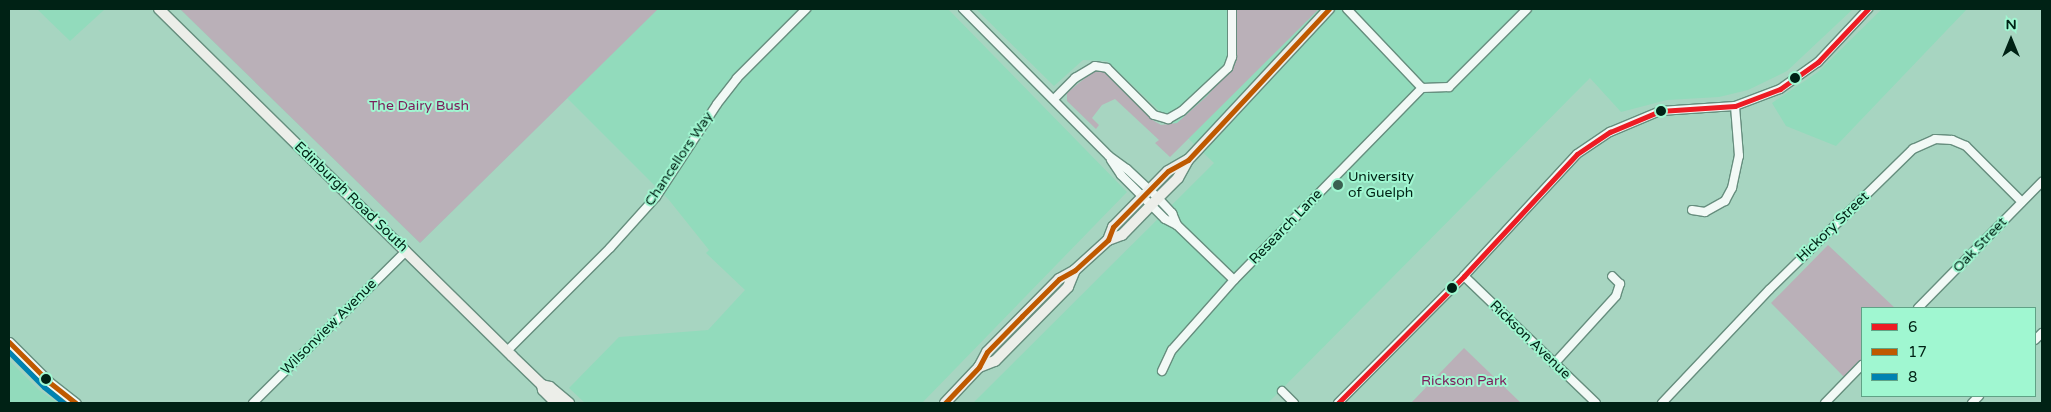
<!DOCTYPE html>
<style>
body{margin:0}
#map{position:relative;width:2051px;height:412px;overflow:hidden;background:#a7d5c1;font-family:"Varela Round",sans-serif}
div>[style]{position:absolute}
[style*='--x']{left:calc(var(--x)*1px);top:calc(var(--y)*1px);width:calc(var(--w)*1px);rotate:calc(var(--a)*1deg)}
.built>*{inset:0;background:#92dbbc}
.green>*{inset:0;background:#bab0b8}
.roads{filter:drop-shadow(1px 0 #668e7e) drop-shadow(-1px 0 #668e7e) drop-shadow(0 1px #668e7e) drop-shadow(0 -1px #668e7e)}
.minor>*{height:8px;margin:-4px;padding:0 4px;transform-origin:4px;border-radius:4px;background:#f2f9f6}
.tertiary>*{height:9px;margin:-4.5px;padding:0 4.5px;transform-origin:4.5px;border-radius:4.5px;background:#f2f9f6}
.secondary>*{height:10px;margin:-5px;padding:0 5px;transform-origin:5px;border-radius:5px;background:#eceee9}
.bus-1>*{height:5px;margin:-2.5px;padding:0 2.5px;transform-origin:2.5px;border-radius:2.5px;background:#ed1c24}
.bus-2>*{height:5px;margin:-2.5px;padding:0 2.5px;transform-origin:2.5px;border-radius:2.5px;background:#bf5900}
.bus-3>*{height:5px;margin:-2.5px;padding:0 2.5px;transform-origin:2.5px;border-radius:2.5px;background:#0082b1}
.dots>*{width:14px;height:14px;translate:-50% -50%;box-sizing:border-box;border:2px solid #a0f7d1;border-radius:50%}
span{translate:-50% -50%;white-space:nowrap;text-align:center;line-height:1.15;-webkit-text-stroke:4px #a0f7d1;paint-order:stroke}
.park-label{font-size:14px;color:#7d1e5c}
.street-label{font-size:14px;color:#002215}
.poi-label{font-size:14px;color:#002215}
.left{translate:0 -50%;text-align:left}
.frame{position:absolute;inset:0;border:10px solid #002215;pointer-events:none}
.legend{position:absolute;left:1861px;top:307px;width:175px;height:90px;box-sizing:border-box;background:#a0f7d1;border:1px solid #60a286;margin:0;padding:6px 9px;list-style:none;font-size:15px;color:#002215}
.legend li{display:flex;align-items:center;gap:10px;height:25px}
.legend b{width:25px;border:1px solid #60a286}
.north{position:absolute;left:1986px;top:15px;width:50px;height:50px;-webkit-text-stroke:4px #a0f7d1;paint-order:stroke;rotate:0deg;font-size:14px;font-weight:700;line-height:20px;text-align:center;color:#002215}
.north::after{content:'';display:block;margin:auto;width:18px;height:22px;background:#002215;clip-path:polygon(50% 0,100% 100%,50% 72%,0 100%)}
</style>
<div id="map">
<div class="built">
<i style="clip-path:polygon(37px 9px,105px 9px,70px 41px)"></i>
<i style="clip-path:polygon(180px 9px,948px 9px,1127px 192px,922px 403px,585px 403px,569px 388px,619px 337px,708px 330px,745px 290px,706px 253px,709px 250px,669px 200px,567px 98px,420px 243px)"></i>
<i style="clip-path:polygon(976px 9px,1853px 9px,1787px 71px,1748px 90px,1719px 97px,1667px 100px,1621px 112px,1590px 78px,1268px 403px,973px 403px,1214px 163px,1107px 61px,1083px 60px,1054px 86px)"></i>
<i style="clip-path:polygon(1882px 9px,1967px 9px,1836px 146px,1786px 126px,1772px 103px,1818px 72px)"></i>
<i style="clip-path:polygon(9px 360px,39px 390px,58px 403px,9px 403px)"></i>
</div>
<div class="green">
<i style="clip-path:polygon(180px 9px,658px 9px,420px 243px)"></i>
<i style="clip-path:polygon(1237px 9px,1319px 9px,1170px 157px,1155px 143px,1159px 140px,1115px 99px,1102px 105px,1092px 118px,1099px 125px,1096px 129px,1067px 101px,1067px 93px,1079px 83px,1094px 71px,1104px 72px,1154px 121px,1161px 125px,1177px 123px,1207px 96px,1236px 62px)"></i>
<i style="clip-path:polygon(1828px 245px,1895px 308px,1862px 308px,1862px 361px,1845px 378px,1771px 303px)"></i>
<i style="clip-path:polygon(1464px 348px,1521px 403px,1411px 403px)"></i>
</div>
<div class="roads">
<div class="minor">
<i style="--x:963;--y:9;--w:207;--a:45.2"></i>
<i style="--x:1109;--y:156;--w:22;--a:36"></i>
<i style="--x:1127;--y:169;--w:42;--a:43.1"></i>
<i style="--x:1158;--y:198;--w:21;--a:47"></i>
<i style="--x:1172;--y:213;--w:13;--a:67"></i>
<i style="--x:1347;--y:9;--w:109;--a:46.5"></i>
<i style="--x:1054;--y:99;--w:30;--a:-45"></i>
<i style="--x:1075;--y:78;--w:23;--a:-31"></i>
<i style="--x:1095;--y:66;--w:12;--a:9"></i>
<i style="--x:1107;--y:68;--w:66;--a:45"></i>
<i style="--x:1154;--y:115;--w:15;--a:16"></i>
<i style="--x:1168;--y:119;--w:16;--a:-30"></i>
<i style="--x:1182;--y:111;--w:63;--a:-43.1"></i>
<i style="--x:1228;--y:68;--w:12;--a:-70"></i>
<i style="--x:1232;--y:57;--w:48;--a:-90"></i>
<i style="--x:1111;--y:160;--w:18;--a:56"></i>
<i style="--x:1121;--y:175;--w:62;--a:45"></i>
<i style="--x:1165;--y:219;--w:13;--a:27"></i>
<i style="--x:1177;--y:225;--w:79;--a:44"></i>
<i style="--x:1692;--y:210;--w:13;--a:9"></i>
<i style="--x:1705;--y:212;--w:23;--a:-29"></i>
<i style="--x:1725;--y:201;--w:15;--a:-62"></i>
<i style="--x:1732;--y:188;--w:33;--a:-78"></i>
<i style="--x:1739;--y:156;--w:50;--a:-94.6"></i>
<i style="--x:1464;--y:276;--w:183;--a:43.9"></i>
<i style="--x:1918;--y:308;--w:177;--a:-45.5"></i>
<i style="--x:2035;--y:340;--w:10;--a:-45"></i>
<i style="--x:507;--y:351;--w:146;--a:-45"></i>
<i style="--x:610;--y:248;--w:69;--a:-48"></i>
<i style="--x:656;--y:197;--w:111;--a:-56.7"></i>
<i style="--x:717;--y:104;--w:33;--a:-52"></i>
<i style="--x:737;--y:78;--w:98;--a:-45"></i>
<i style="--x:1554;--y:364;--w:92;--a:-47.6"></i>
<i style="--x:1616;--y:296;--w:13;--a:-72"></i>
<i style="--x:1620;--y:284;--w:11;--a:-135"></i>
<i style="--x:1162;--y:371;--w:23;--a:-65"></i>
<i style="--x:1172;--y:350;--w:94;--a:-48.5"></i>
<i style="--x:1234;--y:280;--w:269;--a:-45.6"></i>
<i style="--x:1422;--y:88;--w:27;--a:-2"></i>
<i style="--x:1449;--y:87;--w:110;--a:-45"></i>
<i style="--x:1282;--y:391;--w:17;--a:45"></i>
<i style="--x:253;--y:403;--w:216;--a:-44.8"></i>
<i style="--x:1338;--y:403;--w:179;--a:-45.2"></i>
<i style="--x:1464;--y:276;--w:166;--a:-47.2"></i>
<i style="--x:1577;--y:154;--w:40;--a:-34"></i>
<i style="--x:1610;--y:132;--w:54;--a:-22.8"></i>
<i style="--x:1660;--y:111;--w:75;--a:-3.8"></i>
<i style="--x:1735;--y:106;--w:48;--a:-20.7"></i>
<i style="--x:1780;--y:89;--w:47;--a:-35.4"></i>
<i style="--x:1818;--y:62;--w:73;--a:-46.7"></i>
<i style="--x:1662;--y:403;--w:156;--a:-46.6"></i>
<i style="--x:1769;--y:290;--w:202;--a:-44.4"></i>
<i style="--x:1913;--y:149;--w:24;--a:-24"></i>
<i style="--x:1935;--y:139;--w:17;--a:3"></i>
<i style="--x:1952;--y:140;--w:15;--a:23"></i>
<i style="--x:1966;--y:146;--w:79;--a:45"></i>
<i style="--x:1825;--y:403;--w:53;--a:-45.8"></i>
<i style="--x:1972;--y:403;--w:10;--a:-45"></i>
</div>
<div class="tertiary">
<i style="--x:9;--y:342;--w:57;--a:45"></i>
<i style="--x:49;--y:382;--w:34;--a:38"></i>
</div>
<div class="secondary">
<i style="--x:159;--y:9;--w:495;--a:44.5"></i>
<i style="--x:512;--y:356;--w:42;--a:44"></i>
<i style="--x:542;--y:385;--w:5;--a:79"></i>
<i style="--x:543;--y:390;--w:18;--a:45"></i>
<i style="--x:1108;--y:240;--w:14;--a:-69"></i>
<i style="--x:1113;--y:227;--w:78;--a:-45.5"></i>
<i style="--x:1168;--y:171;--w:22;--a:-30"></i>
<i style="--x:979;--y:367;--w:17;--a:-21"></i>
<i style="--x:995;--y:361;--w:104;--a:-45.4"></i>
<i style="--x:1068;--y:287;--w:18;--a:-68"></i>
<i style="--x:542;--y:385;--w:8;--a:14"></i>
<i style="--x:550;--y:387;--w:25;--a:40"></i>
<i style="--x:945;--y:403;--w:50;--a:-46.6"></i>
<i style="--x:979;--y:367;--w:17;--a:-62"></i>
<i style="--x:987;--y:352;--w:103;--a:-45.4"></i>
<i style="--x:1059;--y:279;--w:18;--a:-29"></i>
<i style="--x:1075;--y:270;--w:45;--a:-42.3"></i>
<i style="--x:1108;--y:240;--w:15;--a:-20"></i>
<i style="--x:1122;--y:235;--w:52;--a:-45.8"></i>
<i style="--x:1158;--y:198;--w:28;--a:-45"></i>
<i style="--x:1178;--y:178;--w:21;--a:-61"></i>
<i style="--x:1188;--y:160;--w:207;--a:-47"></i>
</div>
</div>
<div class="bus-1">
<i style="--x:1338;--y:403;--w:179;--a:-45.2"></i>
<i style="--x:1464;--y:276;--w:166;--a:-47.2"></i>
<i style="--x:1577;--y:154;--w:40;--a:-34"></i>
<i style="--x:1610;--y:132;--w:54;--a:-22.8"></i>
<i style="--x:1660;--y:111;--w:75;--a:-3.8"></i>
<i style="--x:1735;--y:106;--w:48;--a:-20.7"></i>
<i style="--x:1780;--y:89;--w:47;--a:-35.4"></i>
<i style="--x:1818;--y:62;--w:73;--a:-46.7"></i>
</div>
<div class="bus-2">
<i style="--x:9;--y:342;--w:57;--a:45"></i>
<i style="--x:49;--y:382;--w:34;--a:38"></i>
<i style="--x:945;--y:403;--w:50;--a:-46.6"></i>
<i style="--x:979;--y:367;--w:17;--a:-62"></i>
<i style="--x:987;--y:352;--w:50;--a:-45.8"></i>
<i style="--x:1022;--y:316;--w:52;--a:-45"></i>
<i style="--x:1059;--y:279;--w:18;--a:-29"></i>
<i style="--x:1075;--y:270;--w:45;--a:-42.3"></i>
<i style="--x:1108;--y:240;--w:14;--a:-69"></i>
<i style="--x:1113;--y:227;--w:78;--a:-45.5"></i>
<i style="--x:1168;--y:171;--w:23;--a:-29"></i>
<i style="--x:1188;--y:160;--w:207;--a:-47"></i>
</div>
<div class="bus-3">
<i style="--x:9;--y:352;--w:49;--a:45"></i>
<i style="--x:44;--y:387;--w:26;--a:39"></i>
</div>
<div class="dots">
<i style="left:1795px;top:78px;background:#002215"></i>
<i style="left:1661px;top:111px;background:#002215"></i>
<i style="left:1338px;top:185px;background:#3a6151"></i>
<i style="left:1452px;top:288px;background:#002215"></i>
<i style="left:46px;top:379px;background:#002215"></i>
</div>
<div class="park-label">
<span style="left:419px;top:106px">The Dairy Bush</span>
<span style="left:1464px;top:381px">Rickson Park</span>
</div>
<div class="street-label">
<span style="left:679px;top:159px;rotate:-56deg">Chancellors Way</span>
<span style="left:351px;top:197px;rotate:44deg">Edinburgh Road South</span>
<span style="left:1286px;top:227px;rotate:-46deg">Research Lane</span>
<span style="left:1833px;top:227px;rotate:-44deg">Hickory Street</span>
<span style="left:1980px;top:245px;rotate:-46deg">Oak Street</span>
<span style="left:329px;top:327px;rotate:-45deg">Wilsonview Avenue</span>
<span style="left:1530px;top:340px;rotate:44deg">Rickson Avenue</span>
</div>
<div class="poi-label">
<span class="left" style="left:1348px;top:185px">University<br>of Guelph</span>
</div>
<div class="frame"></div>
<ul class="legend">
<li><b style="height:6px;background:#ed1c24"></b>6</li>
<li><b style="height:6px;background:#bf5900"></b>17</li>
<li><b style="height:6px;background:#0082b1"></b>8</li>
</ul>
<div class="north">N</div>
</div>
